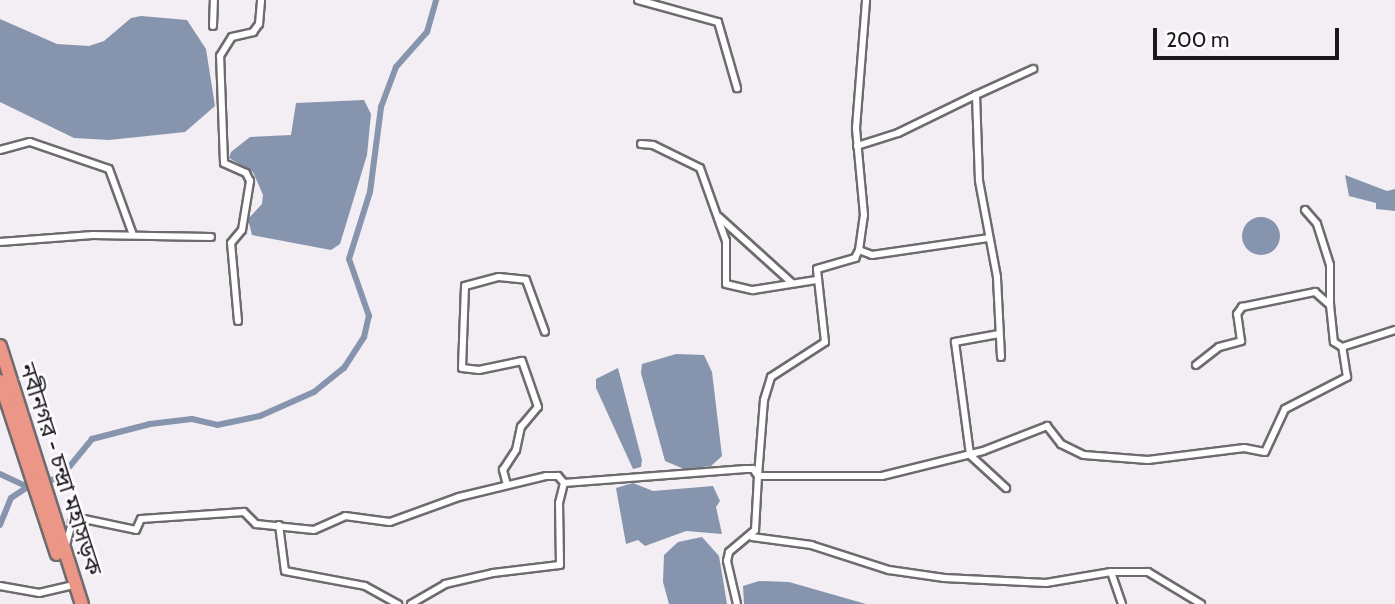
<!DOCTYPE html>
<meta charset="utf-8">
<style>
body{margin:0}
#map{position:relative;width:1395px;height:604px;overflow:hidden;background:#f2eef3;font-family:Cabin,"Noto Sans Bengali",sans-serif}
div>[style]{position:absolute}
[style*='--x']{left:calc(var(--x)*1px);top:calc(var(--y)*1px);width:calc(var(--w)*1px);rotate:calc(var(--a)*1deg)}
.water>*{inset:0;background:#8694ad}
.round{border-radius:50%}
.canal>*{height:6px;margin:-3px;padding:0 3px;transform-origin:3px;border-radius:3px;background:#8694ad}
.roads{filter:drop-shadow(2px 0 #6e6b6f) drop-shadow(-2px 0 #6e6b6f) drop-shadow(0 2px #6e6b6f) drop-shadow(0 -2px #6e6b6f)}
.street>*{height:6px;margin:-3px;padding:0 3px;transform-origin:3px;border-radius:3px;background:#fff}
.highway>*{height:12px;margin:-6px;padding:0 6px;transform-origin:6px;border-radius:6px;background:#eb9686}
span{translate:-50% -50%;white-space:nowrap;text-align:center;line-height:1.15;-webkit-text-stroke:5px #fefcff;paint-order:stroke}
.street-label{font-size:23px;color:#1a181a}
.scale{position:absolute;left:1153px;top:28px;width:186px;height:32px;box-sizing:border-box;border:4px solid #1a181a;border-top:0;padding-left:9px;font-size:21px;line-height:24px;white-space:nowrap;color:#1a181a;-webkit-text-stroke:5px #fefcff;paint-order:stroke}
</style>
<div id="map">
<div class="water">
<i style="clip-path:polygon(141px 16px,187px 20px,206px 49px,215px 106px,185px 132px,109px 140px,74px 138px,0 102px,0 19px,57px 44px,89px 46px,104px 41px,131px 18px)"></i>
<i style="clip-path:polygon(364px 100px,371px 114px,367px 155px,340px 244px,331px 250px,252px 235px,248px 219px,262px 204px,263px 195px,253px 172px,229px 158px,231px 152px,250px 137px,291px 135px,296px 103px)"></i>
<i style="clip-path:polygon(1345px 175px,1387px 191px,1395px 189px,1395px 211px,1376px 209px,1376px 203px,1349px 196px)"></i>
<i class="round" style="left:1242px;top:217px;width:38px;height:38px"></i>
<i style="clip-path:polygon(676px 354px,704px 355px,712px 372px,722px 456px,711px 466px,684px 469px,665px 461px,641px 373px,642px 364px)"></i>
<i style="clip-path:polygon(618px 368px,642px 460px,641px 467px,633px 469px,596px 388px,596px 379px)"></i>
<i style="clip-path:polygon(633px 483px,653px 491px,713px 486px,720px 501px,716px 507px,722px 534px,686px 531px,645px 546px,638px 540px,626px 544px,616px 488px)"></i>
<i style="clip-path:polygon(702px 537px,719px 556px,727px 604px,669px 604px,663px 582px,664px 555px,678px 542px)"></i>
<i style="clip-path:polygon(759px 581px,789px 582px,866px 604px,744px 604px,743px 586px)"></i>
</div>
<div class="canal">
<i style="--x:0;--y:474;--w:31;--a:25"></i>
<i style="--x:28;--y:487;--w:34;--a:-17"></i>
<i style="--x:61;--y:477;--w:49;--a:-50.8"></i>
<i style="--x:92;--y:439;--w:60;--a:-14.5"></i>
<i style="--x:150;--y:424;--w:42;--a:-6.8"></i>
<i style="--x:192;--y:419;--w:26;--a:13"></i>
<i style="--x:217;--y:425;--w:44;--a:-11.8"></i>
<i style="--x:260;--y:416;--w:59;--a:-24"></i>
<i style="--x:314;--y:392;--w:38;--a:-39"></i>
<i style="--x:344;--y:368;--w:37;--a:-57"></i>
<i style="--x:364;--y:337;--w:22;--a:-77"></i>
<i style="--x:369;--y:316;--w:60;--a:-109.3"></i>
<i style="--x:349;--y:259;--w:70;--a:-72.6"></i>
<i style="--x:370;--y:192;--w:86;--a:-82.6"></i>
<i style="--x:381;--y:107;--w:43;--a:-69.4"></i>
<i style="--x:396;--y:67;--w:47;--a:-48.5"></i>
<i style="--x:427;--y:32;--w:33;--a:-74"></i>
<i style="--x:0;--y:525;--w:29;--a:-68"></i>
<i style="--x:11;--y:498;--w:18;--a:-34"></i>
</div>
<div class="roads">
<div class="street">
<i style="--x:638;--y:0;--w:83;--a:15.4"></i>
<i style="--x:718;--y:22;--w:69;--a:73.9"></i>
<i style="--x:213;--y:26;--w:26;--a:-88"></i>
<i style="--x:641;--y:144;--w:12;--a:5"></i>
<i style="--x:653;--y:145;--w:52;--a:26.1"></i>
<i style="--x:700;--y:168;--w:77;--a:70.4"></i>
<i style="--x:726;--y:241;--w:43;--a:90"></i>
<i style="--x:726;--y:284;--w:28;--a:13"></i>
<i style="--x:753;--y:290;--w:64;--a:-9"></i>
<i style="--x:857;--y:146;--w:43;--a:-17.6"></i>
<i style="--x:898;--y:133;--w:87;--a:-26"></i>
<i style="--x:0;--y:150;--w:31;--a:-15"></i>
<i style="--x:30;--y:142;--w:83;--a:18.9"></i>
<i style="--x:109;--y:169;--w:70;--a:70"></i>
<i style="--x:1305;--y:210;--w:18;--a:49"></i>
<i style="--x:1317;--y:224;--w:43;--a:72.4"></i>
<i style="--x:1330;--y:265;--w:40;--a:90"></i>
<i style="--x:719;--y:217;--w:98;--a:42.1"></i>
<i style="--x:0;--y:242;--w:93;--a:-4.3"></i>
<i style="--x:93;--y:235;--w:118;--a:1"></i>
<i style="--x:859;--y:250;--w:14;--a:21"></i>
<i style="--x:872;--y:255;--w:117;--a:-8.3"></i>
<i style="--x:238;--y:321;--w:78;--a:-95.1"></i>
<i style="--x:231;--y:243;--w:17;--a:-50"></i>
<i style="--x:242;--y:230;--w:50;--a:-80.7"></i>
<i style="--x:250;--y:181;--w:9;--a:-117"></i>
<i style="--x:246;--y:173;--w:24;--a:-156"></i>
<i style="--x:224;--y:163;--w:107;--a:-92.1"></i>
<i style="--x:220;--y:56;--w:22;--a:-58"></i>
<i style="--x:232;--y:37;--w:22;--a:-13"></i>
<i style="--x:253;--y:32;--w:10;--a:-53"></i>
<i style="--x:259;--y:24;--w:24;--a:-85"></i>
<i style="--x:999;--y:334;--w:45;--a:169.7"></i>
<i style="--x:955;--y:342;--w:114;--a:82.4"></i>
<i style="--x:970;--y:455;--w:49;--a:42.5"></i>
<i style="--x:1001;--y:357;--w:80;--a:-92.9"></i>
<i style="--x:997;--y:277;--w:98;--a:-100.6"></i>
<i style="--x:979;--y:181;--w:86;--a:-92"></i>
<i style="--x:976;--y:95;--w:63;--a:-24.5"></i>
<i style="--x:1196;--y:365;--w:29;--a:-38"></i>
<i style="--x:1219;--y:347;--w:23;--a:-15"></i>
<i style="--x:1241;--y:341;--w:27;--a:-98"></i>
<i style="--x:1237;--y:314;--w:9;--a:-54"></i>
<i style="--x:1242;--y:307;--w:75;--a:-11.6"></i>
<i style="--x:1315;--y:292;--w:20;--a:41"></i>
<i style="--x:1330;--y:305;--w:37;--a:84"></i>
<i style="--x:1334;--y:342;--w:9;--a:32"></i>
<i style="--x:507;--y:485;--w:16;--a:-105"></i>
<i style="--x:503;--y:470;--w:24;--a:-57"></i>
<i style="--x:516;--y:450;--w:24;--a:-78"></i>
<i style="--x:521;--y:427;--w:26;--a:-50"></i>
<i style="--x:538;--y:407;--w:49;--a:-109.2"></i>
<i style="--x:522;--y:361;--w:44;--a:168.2"></i>
<i style="--x:479;--y:370;--w:17;--a:-173"></i>
<i style="--x:462;--y:368;--w:82;--a:-87.9"></i>
<i style="--x:465;--y:286;--w:35;--a:-15"></i>
<i style="--x:499;--y:277;--w:27;--a:6"></i>
<i style="--x:526;--y:280;--w:55;--a:69.9"></i>
<i style="--x:279;--y:525;--w:46;--a:82.6"></i>
<i style="--x:285;--y:571;--w:81;--a:10.6"></i>
<i style="--x:365;--y:586;--w:38;--a:29"></i>
<i style="--x:752;--y:537;--w:60;--a:7.7"></i>
<i style="--x:811;--y:545;--w:82;--a:17.8"></i>
<i style="--x:889;--y:570;--w:56;--a:8.3"></i>
<i style="--x:944;--y:578;--w:102;--a:2.8"></i>
<i style="--x:1046;--y:583;--w:66;--a:-9.6"></i>
<i style="--x:1111;--y:572;--w:37;--a:0"></i>
<i style="--x:1148;--y:572;--w:62;--a:31.1"></i>
<i style="--x:66;--y:545;--w:23;--a:-75"></i>
<i style="--x:72;--y:523;--w:13;--a:-18"></i>
<i style="--x:84;--y:519;--w:53;--a:11.9"></i>
<i style="--x:136;--y:530;--w:12;--a:-66"></i>
<i style="--x:141;--y:519;--w:103;--a:-3.9"></i>
<i style="--x:244;--y:512;--w:17;--a:45"></i>
<i style="--x:256;--y:524;--w:58;--a:5.9"></i>
<i style="--x:314;--y:530;--w:34;--a:-24"></i>
<i style="--x:345;--y:516;--w:45;--a:7.6"></i>
<i style="--x:390;--y:522;--w:73;--a:-19.9"></i>
<i style="--x:459;--y:497;--w:89;--a:-13.6"></i>
<i style="--x:546;--y:476;--w:12;--a:0"></i>
<i style="--x:558;--y:476;--w:9;--a:49"></i>
<i style="--x:1111;--y:572;--w:34;--a:71"></i>
<i style="--x:0;--y:586;--w:40;--a:10"></i>
<i style="--x:39;--y:593;--w:31;--a:-13"></i>
<i style="--x:411;--y:604;--w:39;--a:-30"></i>
<i style="--x:445;--y:584;--w:49;--a:-12.9"></i>
<i style="--x:493;--y:573;--w:67;--a:-6.8"></i>
<i style="--x:560;--y:565;--w:62;--a:-90.9"></i>
<i style="--x:559;--y:503;--w:21;--a:-76"></i>
<i style="--x:564;--y:483;--w:182;--a:-4.4"></i>
<i style="--x:745;--y:469;--w:8;--a:0"></i>
<i style="--x:753;--y:469;--w:9;--a:54"></i>
<i style="--x:758;--y:476;--w:76;--a:-85.5"></i>
<i style="--x:764;--y:400;--w:24;--a:-73"></i>
<i style="--x:771;--y:377;--w:64;--a:-32.9"></i>
<i style="--x:825;--y:342;--w:73;--a:-96.3"></i>
<i style="--x:817;--y:269;--w:40;--a:-16"></i>
<i style="--x:855;--y:258;--w:9;--a:-63"></i>
<i style="--x:859;--y:250;--w:35;--a:-82"></i>
<i style="--x:864;--y:215;--w:87;--a:-95.3"></i>
<i style="--x:856;--y:128;--w:128;--a:-85.5"></i>
<i style="--x:737;--y:604;--w:44;--a:-103.1"></i>
<i style="--x:727;--y:561;--w:9;--a:-77"></i>
<i style="--x:729;--y:552;--w:34;--a:-40"></i>
<i style="--x:755;--y:530;--w:54;--a:-86.8"></i>
<i style="--x:758;--y:476;--w:124;--a:0"></i>
<i style="--x:882;--y:476;--w:104;--a:-13.9"></i>
<i style="--x:983;--y:451;--w:69;--a:-21.3"></i>
<i style="--x:1047;--y:426;--w:23;--a:52"></i>
<i style="--x:1061;--y:444;--w:25;--a:26"></i>
<i style="--x:1084;--y:455;--w:64;--a:4.5"></i>
<i style="--x:1148;--y:460;--w:97;--a:-7.1"></i>
<i style="--x:1244;--y:448;--w:21;--a:11"></i>
<i style="--x:1265;--y:452;--w:47;--a:-65.1"></i>
<i style="--x:1285;--y:409;--w:70;--a:-27.3"></i>
<i style="--x:1347;--y:377;--w:30;--a:-99"></i>
<i style="--x:1342;--y:347;--w:56;--a:-17.8"></i>
</div>
<div class="highway">
<i style="--x:0;--y:346;--w:271;--a:72.4"></i>
<i style="--x:0;--y:381;--w:182;--a:71.8"></i>
</div>
</div>
<div class="street-label">
<span style="left:61px;top:469px;rotate:72deg">নবীনগর - চন্দ্রা মহাসড়ক</span>
</div>
<div class="scale">200 m</div>
</div>
